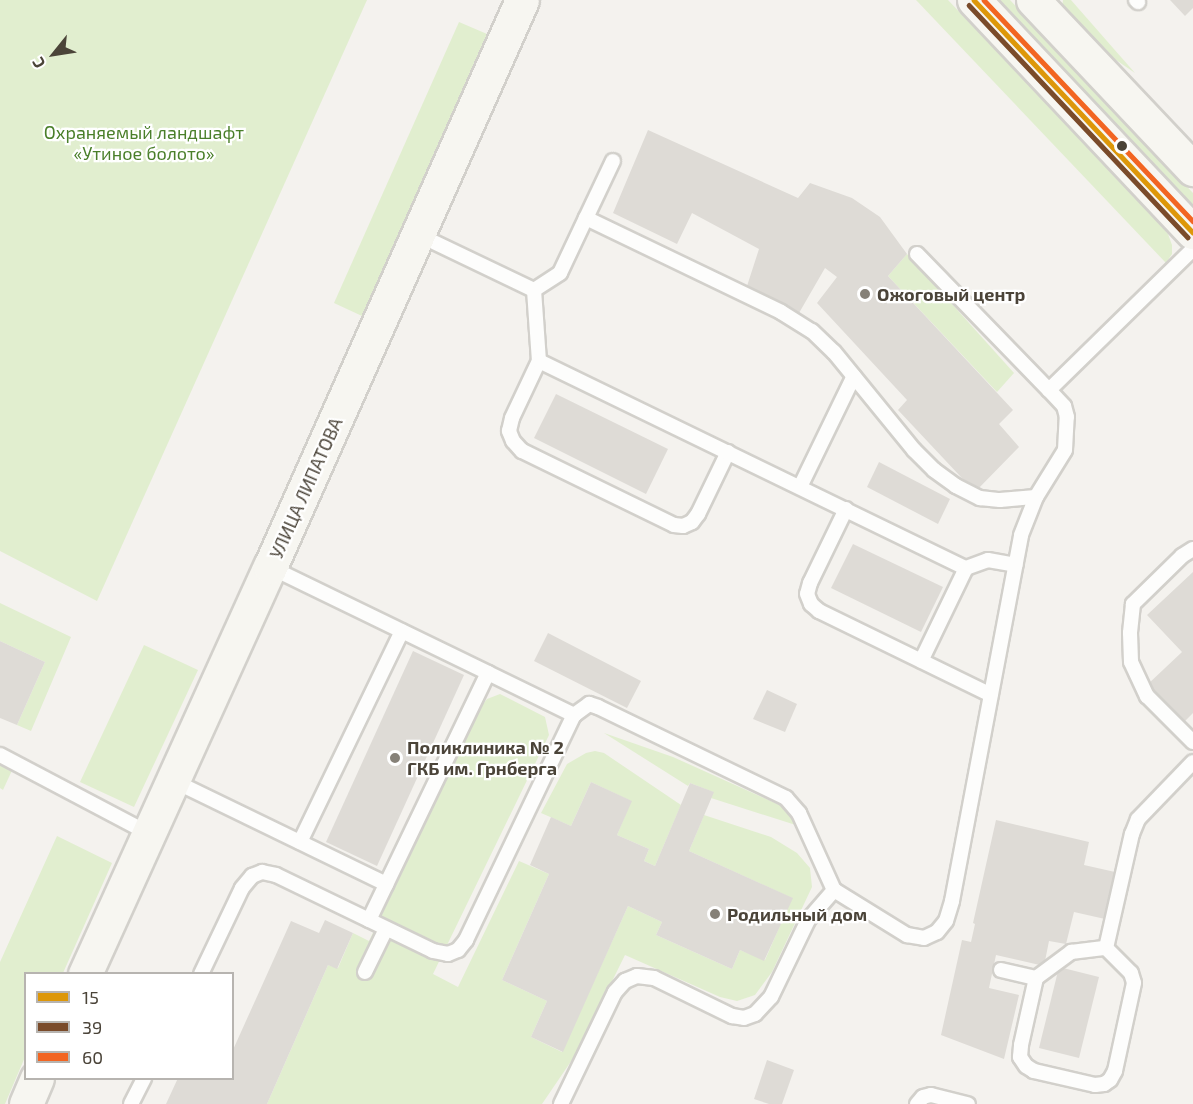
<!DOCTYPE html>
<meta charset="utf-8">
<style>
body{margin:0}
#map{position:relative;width:1193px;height:1104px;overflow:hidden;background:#f4f2ee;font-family:"Exo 2",sans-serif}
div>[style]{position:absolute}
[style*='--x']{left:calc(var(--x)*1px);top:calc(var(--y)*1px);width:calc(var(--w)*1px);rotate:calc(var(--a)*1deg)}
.green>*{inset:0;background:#e1eecf}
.building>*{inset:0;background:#dedbd6}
.roads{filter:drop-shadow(2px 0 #d2d0cb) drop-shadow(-2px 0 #d2d0cb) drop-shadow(0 2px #d2d0cb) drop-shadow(0 -2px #d2d0cb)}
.lane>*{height:14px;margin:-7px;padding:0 7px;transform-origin:7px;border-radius:7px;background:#fdfdfc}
.secondary>*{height:33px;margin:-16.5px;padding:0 16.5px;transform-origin:16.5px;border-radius:16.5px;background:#f7f6f1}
.bus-1>*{height:4.5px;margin:-2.25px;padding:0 2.25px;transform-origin:2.25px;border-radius:2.25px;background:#dd9709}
.bus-2>*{height:4.5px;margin:-2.25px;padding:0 2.25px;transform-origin:2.25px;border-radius:2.25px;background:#7a4b2a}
.bus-3>*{height:4.5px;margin:-2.25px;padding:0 2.25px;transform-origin:2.25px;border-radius:2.25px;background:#f26522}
.dots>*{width:16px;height:16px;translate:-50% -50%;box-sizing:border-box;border:3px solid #fff;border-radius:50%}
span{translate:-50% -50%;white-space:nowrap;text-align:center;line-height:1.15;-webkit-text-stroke:4.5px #fff;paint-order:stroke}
.park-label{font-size:18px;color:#4a7f2a}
.poi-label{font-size:18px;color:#4b4439;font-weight:700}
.left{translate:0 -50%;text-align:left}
.street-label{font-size:18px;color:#4b4439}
.legend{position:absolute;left:24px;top:972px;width:210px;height:108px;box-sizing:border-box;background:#fff;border:2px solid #b7b4b0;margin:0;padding:8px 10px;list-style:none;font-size:18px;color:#4b4439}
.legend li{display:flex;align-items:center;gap:12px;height:30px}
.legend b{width:30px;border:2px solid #b7b4b0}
.north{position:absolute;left:24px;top:24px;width:60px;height:60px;-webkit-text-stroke:4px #fff;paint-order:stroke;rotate:240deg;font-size:16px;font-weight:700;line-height:24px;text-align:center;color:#4b4439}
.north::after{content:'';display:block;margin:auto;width:21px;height:27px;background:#4b4439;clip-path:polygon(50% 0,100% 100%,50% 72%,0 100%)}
</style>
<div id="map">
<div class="green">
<i style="clip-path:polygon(0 0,367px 0,97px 601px,0 551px)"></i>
<i style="clip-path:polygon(916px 0,948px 0,1154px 216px,1168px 234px,1172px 245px,1172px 254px,1166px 263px)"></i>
<i style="clip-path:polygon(992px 0,1010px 0,1193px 193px,1193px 211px)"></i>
<i style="clip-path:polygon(1063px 0,1071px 0,1135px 73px,1100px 49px,1062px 8px)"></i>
<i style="clip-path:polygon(459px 22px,487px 34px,362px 316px,334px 303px)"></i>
<i style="clip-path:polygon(907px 254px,1014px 373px,997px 392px,888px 276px)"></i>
<i style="clip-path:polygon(0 603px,71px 637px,31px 731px,17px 725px,45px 662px,0 641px)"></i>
<i style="clip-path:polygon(144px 645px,198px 670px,134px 807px,80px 782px)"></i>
<i style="clip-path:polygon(500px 694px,545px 717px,549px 735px,433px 974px,458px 987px,519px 861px,549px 874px,502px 980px,547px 1001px,531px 1037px,562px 1052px,628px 906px,662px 922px,656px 935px,732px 969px,740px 950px,765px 960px,792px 898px,689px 851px,704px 815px,771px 837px,797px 853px,810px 868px,812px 887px,772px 972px,755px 995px,737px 1001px,720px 997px,625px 955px,576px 1054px,542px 1104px,267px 1104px,328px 965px,338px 968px,353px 933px,369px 941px,480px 708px,487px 699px)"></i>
<i style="clip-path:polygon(604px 733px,673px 757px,784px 807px,802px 827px,711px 798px,713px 792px,690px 783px,688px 786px)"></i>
<i style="clip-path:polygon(595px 751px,604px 753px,681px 805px,655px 866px,644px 861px,649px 849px,617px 835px,631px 801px,591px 782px,571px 826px,541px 813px,567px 764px,586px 753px)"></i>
<i style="clip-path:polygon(7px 764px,14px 766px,3px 790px,0 788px,0 765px)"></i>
<i style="clip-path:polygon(57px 836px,112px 863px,63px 973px,26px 974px,25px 1057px,5px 1104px,0 1104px,0 962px)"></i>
</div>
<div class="building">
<i style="clip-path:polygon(1170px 0,1193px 0,1193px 8px,1185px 16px)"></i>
<i style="clip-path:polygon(648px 130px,798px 198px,810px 183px,852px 198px,880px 217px,907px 254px,888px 276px,1013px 410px,999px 424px,1019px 447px,975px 492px,898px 410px,907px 400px,817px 303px,837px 277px,825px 268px,799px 313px,747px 286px,759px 249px,692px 213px,677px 244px,613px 213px)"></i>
<i style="clip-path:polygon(556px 394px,668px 449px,646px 494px,534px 438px)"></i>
<i style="clip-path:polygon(879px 462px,950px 499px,938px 524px,867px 487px)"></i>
<i style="clip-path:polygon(853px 544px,943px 587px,921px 632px,831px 588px)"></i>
<i style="clip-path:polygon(1193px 572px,1193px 713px,1183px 723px,1147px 685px,1182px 652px,1147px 615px)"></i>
<i style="clip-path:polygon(548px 633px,641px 681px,627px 708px,534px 661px)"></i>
<i style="clip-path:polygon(0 641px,45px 662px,17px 725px,0 718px)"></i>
<i style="clip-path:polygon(413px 651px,464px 675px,377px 866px,326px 842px)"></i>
<i style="clip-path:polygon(767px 690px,797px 704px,785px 732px,753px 719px)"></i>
<i style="clip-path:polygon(591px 782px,632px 801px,617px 835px,649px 849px,644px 861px,655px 866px,690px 783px,714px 792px,689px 851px,793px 898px,764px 961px,740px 950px,732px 969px,656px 935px,662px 922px,628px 906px,563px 1052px,531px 1037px,547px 1001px,502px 980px,549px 874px,530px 865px,551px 817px,571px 826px)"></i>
<i style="clip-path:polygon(996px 820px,1089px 842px,1084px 865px,1115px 872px,1105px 919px,1074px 912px,1066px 944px,1049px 941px,1044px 966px,996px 955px,989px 988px,1019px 995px,1004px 1059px,941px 1035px,962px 940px,971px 942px,975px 924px,973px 923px)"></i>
<i style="clip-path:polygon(325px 920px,353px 933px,337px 969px,328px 965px,267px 1104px,166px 1104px,178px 1078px,232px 1078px,232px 1052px,291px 921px,319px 933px)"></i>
<i style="clip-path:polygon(1059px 967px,1099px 977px,1079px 1058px,1039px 1048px)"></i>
<i style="clip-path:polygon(767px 1060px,794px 1070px,782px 1104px,769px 1104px,754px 1099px)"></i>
</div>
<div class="roads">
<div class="lane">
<i style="--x:1136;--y:0;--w:3;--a:45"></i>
<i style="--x:586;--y:218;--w:63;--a:-64.7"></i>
<i style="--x:419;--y:235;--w:127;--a:25.6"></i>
<i style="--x:534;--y:290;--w:71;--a:86"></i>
<i style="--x:917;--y:254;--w:190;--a:45.9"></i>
<i style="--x:1049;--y:390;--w:202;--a:-44.4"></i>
<i style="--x:534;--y:290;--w:31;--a:-33"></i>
<i style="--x:560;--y:273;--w:61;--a:-64.7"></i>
<i style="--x:586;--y:218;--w:216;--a:25.7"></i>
<i style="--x:781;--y:312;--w:36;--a:32"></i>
<i style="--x:812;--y:331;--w:30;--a:44"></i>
<i style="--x:834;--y:352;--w:127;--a:50.8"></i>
<i style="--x:914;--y:450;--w:28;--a:45"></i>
<i style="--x:934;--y:470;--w:27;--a:36"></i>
<i style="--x:956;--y:486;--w:27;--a:27"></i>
<i style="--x:980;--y:498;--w:20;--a:6"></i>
<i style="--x:1000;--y:500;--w:36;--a:-5"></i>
<i style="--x:728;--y:452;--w:69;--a:115.8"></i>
<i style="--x:698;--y:514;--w:10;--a:127"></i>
<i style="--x:692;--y:522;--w:10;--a:156"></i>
<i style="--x:683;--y:526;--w:9;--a:-174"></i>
<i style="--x:674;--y:525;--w:169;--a:-154"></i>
<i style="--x:522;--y:451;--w:13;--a:-132"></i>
<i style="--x:513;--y:441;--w:11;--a:-112"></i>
<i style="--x:509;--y:431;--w:13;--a:-77"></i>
<i style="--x:512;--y:418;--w:63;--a:-64.7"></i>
<i style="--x:539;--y:361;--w:475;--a:25.9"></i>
<i style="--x:966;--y:568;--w:103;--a:115.8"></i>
<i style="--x:800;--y:487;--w:123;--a:-64.1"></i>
<i style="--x:846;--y:509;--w:82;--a:115.9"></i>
<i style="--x:810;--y:583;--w:11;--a:105"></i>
<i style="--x:807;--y:594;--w:11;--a:68"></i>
<i style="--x:811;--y:604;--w:11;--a:41"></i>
<i style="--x:819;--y:611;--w:191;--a:26"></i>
<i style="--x:1193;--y:549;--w:13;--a:148"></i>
<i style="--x:1182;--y:556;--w:69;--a:135.6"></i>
<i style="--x:1133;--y:604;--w:29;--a:96"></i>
<i style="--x:1130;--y:633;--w:29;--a:88"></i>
<i style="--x:1131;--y:662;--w:38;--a:65"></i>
<i style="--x:1147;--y:696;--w:65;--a:45"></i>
<i style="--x:270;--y:567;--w:242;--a:25.9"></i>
<i style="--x:966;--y:568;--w:23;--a:-20"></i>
<i style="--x:988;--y:560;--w:28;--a:10"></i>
<i style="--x:0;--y:755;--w:170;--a:27.8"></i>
<i style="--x:174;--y:781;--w:236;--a:25.9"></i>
<i style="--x:300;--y:842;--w:234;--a:-64.2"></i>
<i style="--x:369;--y:920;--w:274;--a:-64.3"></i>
<i style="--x:488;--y:673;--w:96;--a:26"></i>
<i style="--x:574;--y:715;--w:19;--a:-36"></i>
<i style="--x:589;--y:704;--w:9;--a:18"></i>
<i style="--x:598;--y:707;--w:209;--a:25.8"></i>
<i style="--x:786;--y:798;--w:20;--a:49"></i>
<i style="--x:799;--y:813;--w:85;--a:65.6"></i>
<i style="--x:834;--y:890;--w:86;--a:31.7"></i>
<i style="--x:907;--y:935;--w:17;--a:10"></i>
<i style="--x:924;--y:938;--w:14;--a:-25"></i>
<i style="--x:937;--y:932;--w:14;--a:-51"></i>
<i style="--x:946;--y:921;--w:21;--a:-73"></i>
<i style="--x:952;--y:901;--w:372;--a:-79.3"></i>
<i style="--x:1021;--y:535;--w:41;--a:-68.5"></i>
<i style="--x:1036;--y:497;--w:55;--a:-58.3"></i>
<i style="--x:1065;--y:450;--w:33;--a:-87"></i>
<i style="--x:1067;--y:417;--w:11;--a:-105"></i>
<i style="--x:1064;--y:406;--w:22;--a:-133"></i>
<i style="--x:1106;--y:948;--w:35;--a:45"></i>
<i style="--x:1131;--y:973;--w:10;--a:73"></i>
<i style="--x:1134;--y:983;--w:90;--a:102.2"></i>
<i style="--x:1115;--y:1071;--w:10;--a:119"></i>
<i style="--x:1110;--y:1080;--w:7;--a:146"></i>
<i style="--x:1104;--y:1084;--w:9;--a:174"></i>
<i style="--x:1095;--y:1085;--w:63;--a:-167.1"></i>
<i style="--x:1034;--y:1071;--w:9;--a:-148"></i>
<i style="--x:1026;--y:1066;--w:11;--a:-124"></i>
<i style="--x:1020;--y:1057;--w:12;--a:-85"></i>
<i style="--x:1021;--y:1045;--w:69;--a:-77.4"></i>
<i style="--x:1036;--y:978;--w:44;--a:-36.6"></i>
<i style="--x:1071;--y:952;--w:35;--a:-7"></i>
<i style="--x:1106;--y:948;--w:117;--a:-77.2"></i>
<i style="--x:1132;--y:834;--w:16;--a:-68"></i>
<i style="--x:1138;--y:819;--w:79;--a:-46"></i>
<i style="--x:1001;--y:970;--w:36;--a:13"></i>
<i style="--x:365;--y:972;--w:48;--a:-64"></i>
<i style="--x:201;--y:974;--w:95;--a:-64.5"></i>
<i style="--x:242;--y:888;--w:16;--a:-50"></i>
<i style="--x:252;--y:876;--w:11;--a:-22"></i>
<i style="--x:262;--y:872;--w:14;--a:12"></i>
<i style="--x:276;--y:875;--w:174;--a:25.8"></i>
<i style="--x:433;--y:951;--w:15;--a:11"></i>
<i style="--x:448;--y:954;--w:11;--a:-22"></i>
<i style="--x:458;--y:950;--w:13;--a:-51"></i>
<i style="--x:466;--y:940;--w:250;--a:-64.4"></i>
<i style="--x:131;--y:1104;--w:29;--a:-63"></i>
<i style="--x:561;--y:1104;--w:124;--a:-64.3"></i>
<i style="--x:615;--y:992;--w:15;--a:-48"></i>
<i style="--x:625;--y:981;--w:13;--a:-23"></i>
<i style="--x:637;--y:976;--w:17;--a:7"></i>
<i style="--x:654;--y:978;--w:87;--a:26"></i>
<i style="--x:732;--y:1016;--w:12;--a:9"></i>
<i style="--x:744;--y:1018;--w:12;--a:-20"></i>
<i style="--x:755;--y:1014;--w:23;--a:-47"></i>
<i style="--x:771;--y:997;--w:85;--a:-64.3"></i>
<i style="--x:808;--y:920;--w:40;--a:-49"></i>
<i style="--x:917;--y:1104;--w:9;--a:-49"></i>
<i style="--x:923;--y:1097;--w:8;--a:-14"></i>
<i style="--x:931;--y:1095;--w:38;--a:14"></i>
</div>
<div class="secondary">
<i style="--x:974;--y:0;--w:319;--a:46.7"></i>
<i style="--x:1033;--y:0;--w:233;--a:46.6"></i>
<i style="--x:85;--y:974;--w:447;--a:-65.6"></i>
<i style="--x:270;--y:567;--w:620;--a:-66.04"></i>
<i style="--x:26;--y:1104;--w:28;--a:-67"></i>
</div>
</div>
<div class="bus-1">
<i style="--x:974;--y:0;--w:319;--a:46.7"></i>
</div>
<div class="bus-2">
<i style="--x:969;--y:5;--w:319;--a:46.7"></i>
</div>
<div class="bus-3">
<i style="--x:984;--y:0;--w:304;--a:46.6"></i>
</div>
<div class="dots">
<i style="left:1122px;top:146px;background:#4b4439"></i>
<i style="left:865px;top:294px;background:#868178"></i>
<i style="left:395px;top:758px;background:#868178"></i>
<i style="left:715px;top:914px;background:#868178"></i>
</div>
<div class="park-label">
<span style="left:144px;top:143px">Охраняемый ландшафт<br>«Утиное болото»</span>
</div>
<div class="poi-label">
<span class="left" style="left:877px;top:294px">Ожоговый центр</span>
<span class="left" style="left:407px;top:758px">Поликлиника № 2<br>ГКБ им. Грнберга</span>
<span class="left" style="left:727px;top:914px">Родильный дом</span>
</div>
<div class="street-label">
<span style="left:306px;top:488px;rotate:-66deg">УЛИЦА ЛИПАТОВА</span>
</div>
<ul class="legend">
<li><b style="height:8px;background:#dd9709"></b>15</li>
<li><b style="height:8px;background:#7a4b2a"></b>39</li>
<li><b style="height:8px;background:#f26522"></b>60</li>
</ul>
<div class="north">С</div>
</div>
